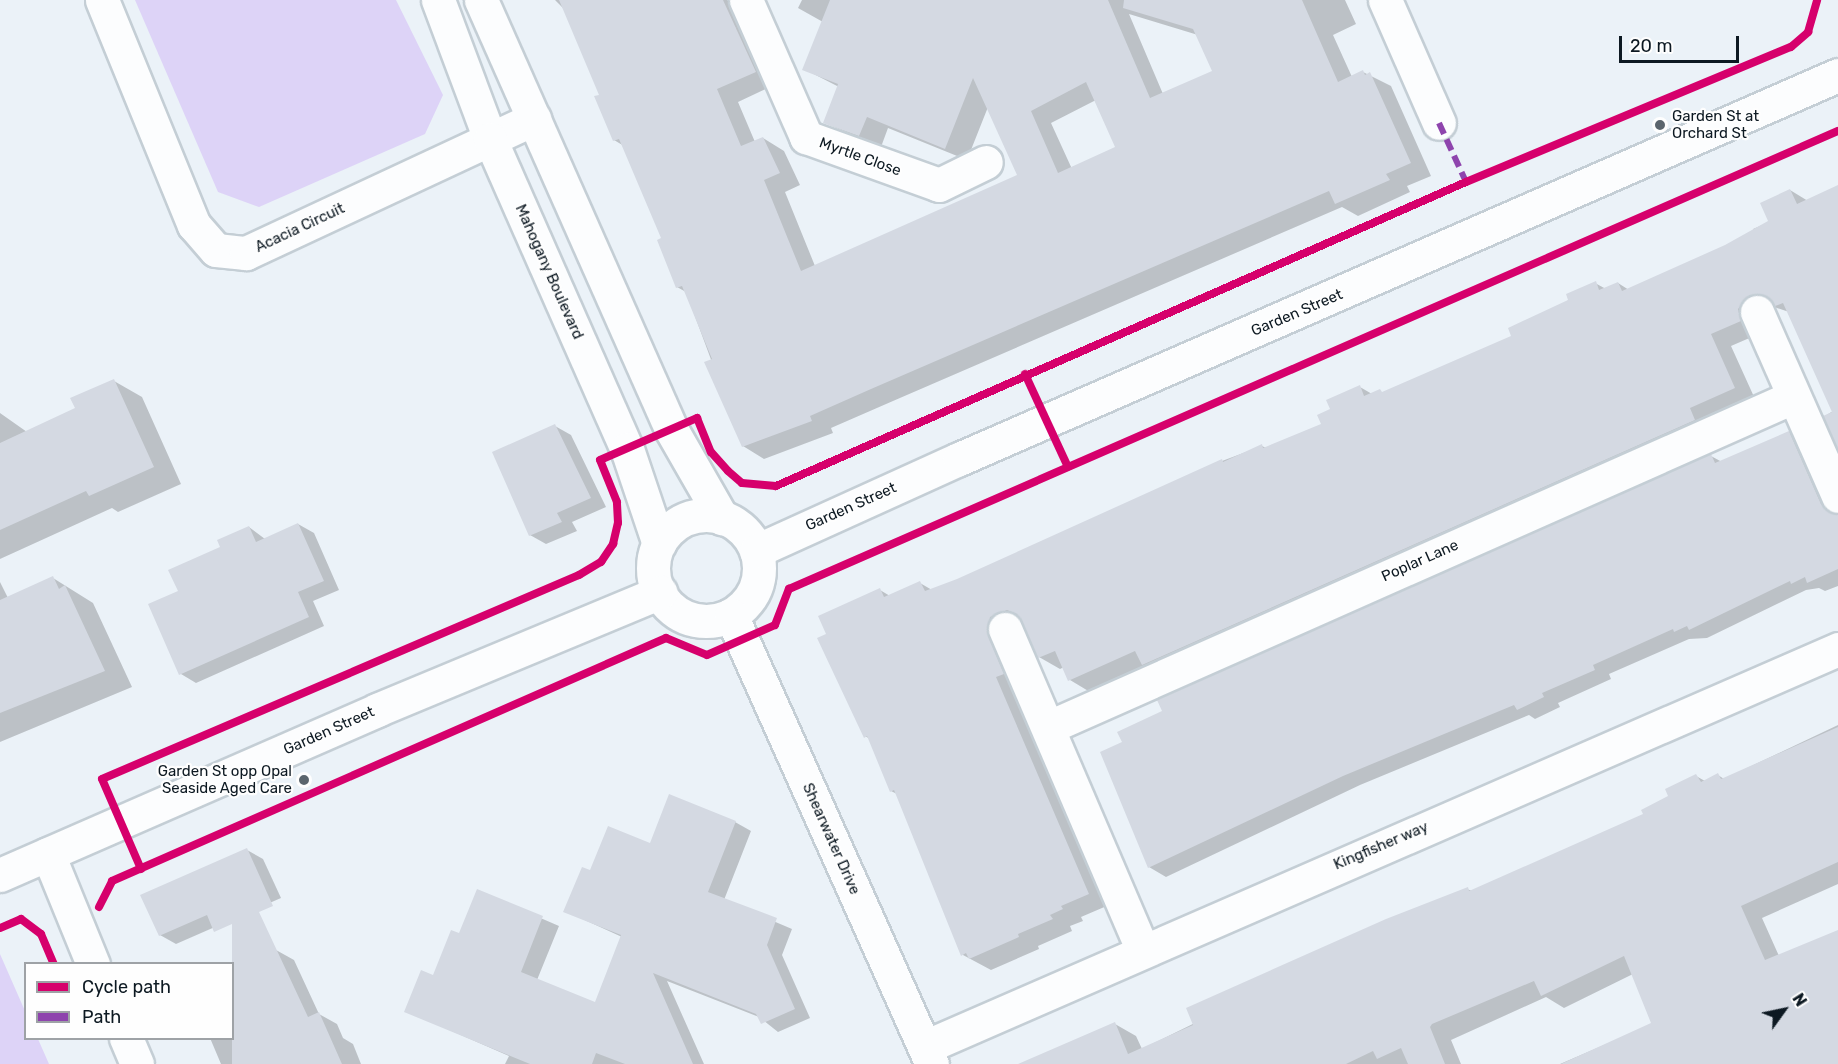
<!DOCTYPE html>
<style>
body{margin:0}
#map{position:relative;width:1838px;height:1064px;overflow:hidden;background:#ebf2f8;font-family:Rubik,sans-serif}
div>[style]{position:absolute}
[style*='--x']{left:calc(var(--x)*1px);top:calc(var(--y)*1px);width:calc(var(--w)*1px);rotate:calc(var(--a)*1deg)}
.green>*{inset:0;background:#ddd3f7}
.shadow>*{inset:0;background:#0003}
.building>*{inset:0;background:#d4d9e2}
.roads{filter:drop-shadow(2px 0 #c4ced5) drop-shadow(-2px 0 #c4ced5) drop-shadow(0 2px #c4ced5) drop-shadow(0 -2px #c4ced5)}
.minor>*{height:33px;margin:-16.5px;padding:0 16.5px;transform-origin:16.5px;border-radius:16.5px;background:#fcfdfe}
.minor>.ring{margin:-16.5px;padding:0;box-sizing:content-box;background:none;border:33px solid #fcfdfe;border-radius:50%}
.quiet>*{height:6px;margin-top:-3px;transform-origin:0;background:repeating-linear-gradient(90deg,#8e44ad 0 12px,transparent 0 18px)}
.cycleway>*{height:8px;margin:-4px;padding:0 4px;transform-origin:4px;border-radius:4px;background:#d6006c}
.dots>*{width:16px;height:16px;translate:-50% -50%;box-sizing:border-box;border:3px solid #fefefe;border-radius:50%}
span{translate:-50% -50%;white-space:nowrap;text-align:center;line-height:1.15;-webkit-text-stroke:4.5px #fefefe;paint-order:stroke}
.poi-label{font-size:15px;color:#0d1922}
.left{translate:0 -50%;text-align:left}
.right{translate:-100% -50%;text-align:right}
.street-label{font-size:15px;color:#0d1922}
.legend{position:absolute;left:24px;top:962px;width:210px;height:78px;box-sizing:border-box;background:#fefefe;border:2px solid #9ea2a6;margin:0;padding:8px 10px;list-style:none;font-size:18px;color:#0d1922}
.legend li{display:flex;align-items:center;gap:12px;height:30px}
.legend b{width:30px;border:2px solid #9ea2a6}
.north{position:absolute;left:1754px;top:980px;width:60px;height:60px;-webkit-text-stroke:4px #fefefe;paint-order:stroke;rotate:57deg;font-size:16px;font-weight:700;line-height:24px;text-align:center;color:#0d1922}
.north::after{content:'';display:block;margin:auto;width:21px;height:27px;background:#0d1922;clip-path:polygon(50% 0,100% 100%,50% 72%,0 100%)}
.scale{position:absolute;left:1619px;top:36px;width:120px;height:27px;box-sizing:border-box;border:3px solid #0d1922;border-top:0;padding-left:8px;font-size:18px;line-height:21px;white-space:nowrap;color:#0d1922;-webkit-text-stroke:4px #fefefe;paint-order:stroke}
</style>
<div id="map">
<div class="green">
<i style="clip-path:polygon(135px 0,396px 0,443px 95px,425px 134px,259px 207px,218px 192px)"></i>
<i style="clip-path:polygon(0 954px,25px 1011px,26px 1038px,38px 1039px,49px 1064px,0 1064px)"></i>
</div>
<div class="shadow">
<i style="clip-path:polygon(evenodd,555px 0,727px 0,742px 8px,776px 84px,738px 102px,755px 142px,763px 138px,784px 151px,800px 185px,785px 192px,815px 266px,1019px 175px,988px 107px,967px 160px,888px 128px,881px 147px,825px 123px,839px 87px,804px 69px,823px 22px,798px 8px,802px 0,1345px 0,1356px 24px,1333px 35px,1352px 77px,1363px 72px,1391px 86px,1431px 176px,1407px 186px,1410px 192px,1358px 216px,1342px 207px,893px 401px,831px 428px,833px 433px,764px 459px,743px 446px,686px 292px,677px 287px,663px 238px,624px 146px,614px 140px,601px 96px,565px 10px,555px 0,1129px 14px,1198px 35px,1214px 72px,1163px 94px,1129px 14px,555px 0,1096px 100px,1117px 148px,1072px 169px,1051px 123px,1096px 100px)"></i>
<i style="clip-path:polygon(1838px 187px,1838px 446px,1825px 416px,1833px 411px,1789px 312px,1771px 306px,1761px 333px,1731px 346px,1755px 399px,1090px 692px,1070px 680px,1064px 667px,1060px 669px,1039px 657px,1023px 624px,1018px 623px,1109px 905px,1081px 917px,1083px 921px,1070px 926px,1072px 931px,1038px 946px,1039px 949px,991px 970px,963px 955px,897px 794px,891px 791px,870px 739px,865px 736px,828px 634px,880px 590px,890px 596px,920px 583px,932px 590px,958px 581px,1222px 461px,1262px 446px,1266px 448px,1323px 425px,1332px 410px,1360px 387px,1372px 394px,1384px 393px,1513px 336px,1595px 283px,1606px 289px,1618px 283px,1629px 290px,1755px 233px,1753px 229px,1770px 222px,1790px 190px,1808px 201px)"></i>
<i style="clip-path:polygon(114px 381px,142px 397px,181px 484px,118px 512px,112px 508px,0 559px,0 413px,27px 432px,77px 409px)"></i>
<i style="clip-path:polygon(555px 426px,571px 435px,606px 507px,572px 522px,577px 531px,546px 544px,530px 535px)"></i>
<i style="clip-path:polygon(1789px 432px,1806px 442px,1838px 514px,1838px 586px,1825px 591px,1819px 588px,1806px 590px,1707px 638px,1689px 639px,1609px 674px,1611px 679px,1558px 703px,1560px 707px,1535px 719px,1529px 715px,1360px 785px,1166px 877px,1149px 867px,1711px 456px,1722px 462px)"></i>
<i style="clip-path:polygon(298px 524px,314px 533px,339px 590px,313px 601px,324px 626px,196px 683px,181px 674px,150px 605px,180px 592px,222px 548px,249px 527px,265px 539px)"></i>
<i style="clip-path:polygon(53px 578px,93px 603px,132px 687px,0 742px,0 582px,8px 598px)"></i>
<i style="clip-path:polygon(1838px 725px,1838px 884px,1762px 918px,1779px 956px,1838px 932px,1838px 1064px,1560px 1064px,1653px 1024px,1633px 974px,1564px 1008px,1546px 997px,1451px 1040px,1461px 1064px,1022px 1064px,1115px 1024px,1136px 1036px,1142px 1049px,1467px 889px,1472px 891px,1645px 814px,1696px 776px,1705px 781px,1718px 775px,1724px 779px)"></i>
<i style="clip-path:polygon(735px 822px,751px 831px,724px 900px,792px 929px,782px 955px,810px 1018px,778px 1032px,759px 1017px,667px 981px,704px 1064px,505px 1064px,509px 1056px,406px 1011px,434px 977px,459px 935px,478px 891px,559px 926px,537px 980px,596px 1004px,622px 937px,565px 911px,590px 872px,651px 845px)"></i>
<i style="clip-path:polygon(247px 850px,263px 859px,281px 898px,176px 944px,160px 935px)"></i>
<i style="clip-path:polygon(276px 950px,294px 960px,319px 1014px,337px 1024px,343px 1038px,353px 1044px,361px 1064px,221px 1064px,210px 1038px,232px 1038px)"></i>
</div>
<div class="building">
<i style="clip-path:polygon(evenodd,559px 0,723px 0,756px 72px,717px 89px,741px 146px,763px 137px,780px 173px,764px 180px,801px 271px,1017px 175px,973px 78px,945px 149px,867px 117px,859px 136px,823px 123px,838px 84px,802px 70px,830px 0,1108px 0,1150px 98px,1212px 71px,1193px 29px,1123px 8px,1124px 0,1302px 0,1338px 82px,1363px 70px,1365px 75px,1370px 72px,1411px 163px,1386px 174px,1390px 180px,1335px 204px,1329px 191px,871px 389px,810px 416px,812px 421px,742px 447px,704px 362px,712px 359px,682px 286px,676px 288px,657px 240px,661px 238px,619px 139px,613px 141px,594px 96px,599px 95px,559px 0,1086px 82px,1115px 147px,1058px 173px,1031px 111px,1086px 82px)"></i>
<i style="clip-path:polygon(1838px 185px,1838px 449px,1823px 416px,1832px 412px,1783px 303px,1775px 306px,1768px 297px,1750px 295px,1738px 309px,1741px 321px,1711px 334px,1735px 388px,1690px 408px,1695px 420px,1142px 665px,1135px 651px,1068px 681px,1055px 651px,1038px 658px,1017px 614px,1007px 610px,990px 617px,988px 636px,1004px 674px,996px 677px,1089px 894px,1061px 906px,1063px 909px,1050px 915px,1053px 919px,1018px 934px,1019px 937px,969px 959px,966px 953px,961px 956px,894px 790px,890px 792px,867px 736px,864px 738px,817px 638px,826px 634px,818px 616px,880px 588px,884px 597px,920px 581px,925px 591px,957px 579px,1222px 459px,1223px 462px,1262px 444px,1263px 448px,1321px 424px,1317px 415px,1330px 409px,1326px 400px,1360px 385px,1364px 396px,1380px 389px,1382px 392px,1511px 336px,1508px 328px,1568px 300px,1566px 294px,1596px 281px,1599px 290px,1618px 282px,1622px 291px,1725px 245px,1768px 221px,1760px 203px,1790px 189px,1797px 204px)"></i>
<i style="clip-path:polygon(114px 379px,154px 467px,89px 496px,86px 491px,0 530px,0 443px,75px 408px,70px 398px)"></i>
<i style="clip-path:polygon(555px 424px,591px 498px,557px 513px,562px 522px,529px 536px,492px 452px)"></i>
<i style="clip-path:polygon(1789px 431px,1821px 504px,1827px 511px,1838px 514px,1838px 569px,1807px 583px,1805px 577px,1791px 584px,1790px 581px,1689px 630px,1687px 626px,1674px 632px,1673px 629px,1593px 665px,1595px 670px,1542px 693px,1544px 697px,1517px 710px,1514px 705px,1343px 776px,1148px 868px,1100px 752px,1122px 742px,1117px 732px,1162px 711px,1157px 700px,1711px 454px,1715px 463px)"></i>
<i style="clip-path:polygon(298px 523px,324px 581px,298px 592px,309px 617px,179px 675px,148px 604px,178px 591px,168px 570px,220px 547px,217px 540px,249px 526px,256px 542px)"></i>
<i style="clip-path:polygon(53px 576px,59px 589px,65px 585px,105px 671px,0 713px,0 600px)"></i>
<i style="clip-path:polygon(1838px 727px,1838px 862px,1741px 906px,1765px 960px,1838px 930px,1838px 1064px,1561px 1064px,1651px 1023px,1624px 956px,1541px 996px,1534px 981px,1432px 1024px,1430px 1027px,1445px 1064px,1408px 1064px,1401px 1048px,1377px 1059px,1373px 1051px,1346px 1064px,1018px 1064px,1115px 1022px,1128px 1054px,1193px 1025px,1186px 1008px,1386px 919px,1468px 887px,1469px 891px,1643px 814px,1641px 810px,1668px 796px,1665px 789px,1696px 774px,1701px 782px,1718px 773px,1721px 779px)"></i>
<i style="clip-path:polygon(669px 794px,736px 821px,708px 892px,777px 918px,767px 945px,795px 1009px,761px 1024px,756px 1014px,653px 973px,693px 1064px,625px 1064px,596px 1053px,592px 1064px,530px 1064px,404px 1012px,421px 970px,433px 975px,451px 930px,459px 933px,477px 889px,543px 916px,521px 972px,595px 1002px,621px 935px,563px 912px,582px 867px,590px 870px,608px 826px,650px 843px)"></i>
<i style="clip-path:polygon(247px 848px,273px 906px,259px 912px,308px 1017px,319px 1012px,342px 1064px,232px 1064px,232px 924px,214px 932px,207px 915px,159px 936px,140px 895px)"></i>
</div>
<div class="roads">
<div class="minor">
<i style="--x:102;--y:0;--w:243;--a:67.8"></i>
<i style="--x:194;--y:225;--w:33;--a:49"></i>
<i style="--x:216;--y:250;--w:30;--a:6"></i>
<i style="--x:246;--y:253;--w:318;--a:-25"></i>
<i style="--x:438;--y:0;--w:148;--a:69.5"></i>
<i style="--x:490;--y:139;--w:339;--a:66.2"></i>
<i style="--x:627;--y:449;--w:100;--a:71.4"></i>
<i style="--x:481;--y:0;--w:469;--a:66.1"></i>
<i style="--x:671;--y:429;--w:103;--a:60.2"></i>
<i style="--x:746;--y:0;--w:150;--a:66.3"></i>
<i style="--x:806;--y:137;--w:141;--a:19.8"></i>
<i style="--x:939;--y:185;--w:52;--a:-26.1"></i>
<i style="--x:1385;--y:0;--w:134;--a:66.3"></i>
<i style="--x:1757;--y:312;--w:201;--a:66.2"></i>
<i class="ring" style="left:653px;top:515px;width:73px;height:73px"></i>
<i style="--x:756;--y:551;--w:223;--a:-24.4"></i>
<i style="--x:959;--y:459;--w:959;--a:-23.6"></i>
<i style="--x:731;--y:615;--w:492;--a:65.9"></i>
<i style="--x:1005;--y:629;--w:348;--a:66.8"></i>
<i style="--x:1049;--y:727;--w:814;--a:-23.92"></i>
<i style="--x:48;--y:854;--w:119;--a:67.8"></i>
<i style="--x:0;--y:875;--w:412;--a:-23.6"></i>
<i style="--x:377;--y:710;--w:307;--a:-22.6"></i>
<i style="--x:126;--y:1038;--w:28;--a:67"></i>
<i style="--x:925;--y:1047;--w:996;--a:-23.55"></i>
</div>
</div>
<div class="quiet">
<i style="--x:1439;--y:123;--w:65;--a:65.4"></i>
</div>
<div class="cycleway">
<i style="--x:1025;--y:374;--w:102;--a:65.2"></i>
<i style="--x:141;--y:869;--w:98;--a:-113.4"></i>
<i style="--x:102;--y:779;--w:519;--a:-23.16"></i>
<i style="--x:579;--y:575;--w:26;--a:-31"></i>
<i style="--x:601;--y:562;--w:22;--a:-56"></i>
<i style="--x:613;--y:544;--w:22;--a:-77"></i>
<i style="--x:618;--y:523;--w:21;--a:-93"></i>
<i style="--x:617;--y:502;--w:45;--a:-112"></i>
<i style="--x:600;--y:460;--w:106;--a:-23.4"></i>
<i style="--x:697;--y:418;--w:37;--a:68"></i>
<i style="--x:711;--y:452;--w:25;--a:48"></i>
<i style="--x:728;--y:471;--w:18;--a:41"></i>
<i style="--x:742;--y:483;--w:34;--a:5"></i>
<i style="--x:776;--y:486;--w:754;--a:-23.78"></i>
<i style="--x:1466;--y:182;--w:352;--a:-22.6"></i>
<i style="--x:1791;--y:47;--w:23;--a:-41"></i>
<i style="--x:1808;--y:32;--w:33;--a:-74"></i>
<i style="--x:99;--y:907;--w:29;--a:-63"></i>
<i style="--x:112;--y:881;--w:605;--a:-23.68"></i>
<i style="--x:666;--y:638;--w:44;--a:22.5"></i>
<i style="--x:707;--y:655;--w:74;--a:-23.8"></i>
<i style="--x:775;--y:625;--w:39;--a:-69"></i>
<i style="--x:789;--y:589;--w:1145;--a:-23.59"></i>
<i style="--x:0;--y:928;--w:23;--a:-23"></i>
<i style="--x:21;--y:919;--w:25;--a:37"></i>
<i style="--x:41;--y:934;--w:33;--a:67"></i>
</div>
<div class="dots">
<i style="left:1660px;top:125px;background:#5b656d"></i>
<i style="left:304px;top:780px;background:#5b656d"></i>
</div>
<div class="poi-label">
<span class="left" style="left:1672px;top:125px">Garden St at<br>Orchard St</span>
<span class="right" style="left:292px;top:780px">Garden St opp Opal<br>Seaside Aged Care</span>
</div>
<div class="street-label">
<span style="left:860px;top:157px;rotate:20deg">Myrtle Close</span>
<span style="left:300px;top:228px;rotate:-25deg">Acacia Circuit</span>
<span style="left:549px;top:272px;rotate:66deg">Mahogany Boulevard</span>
<span style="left:1297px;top:313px;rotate:-23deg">Garden Street</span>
<span style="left:851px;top:507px;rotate:-24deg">Garden Street</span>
<span style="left:1420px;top:561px;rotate:-24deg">Poplar Lane</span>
<span style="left:329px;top:731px;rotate:-24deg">Garden Street</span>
<span style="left:831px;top:839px;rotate:66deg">Shearwater Drive</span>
<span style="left:1381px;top:846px;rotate:-23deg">Kingfisher way</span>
</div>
<ul class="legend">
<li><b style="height:8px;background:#d6006c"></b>Cycle path</li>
<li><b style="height:8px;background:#8e44ad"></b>Path</li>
</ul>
<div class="north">N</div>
<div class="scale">20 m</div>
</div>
